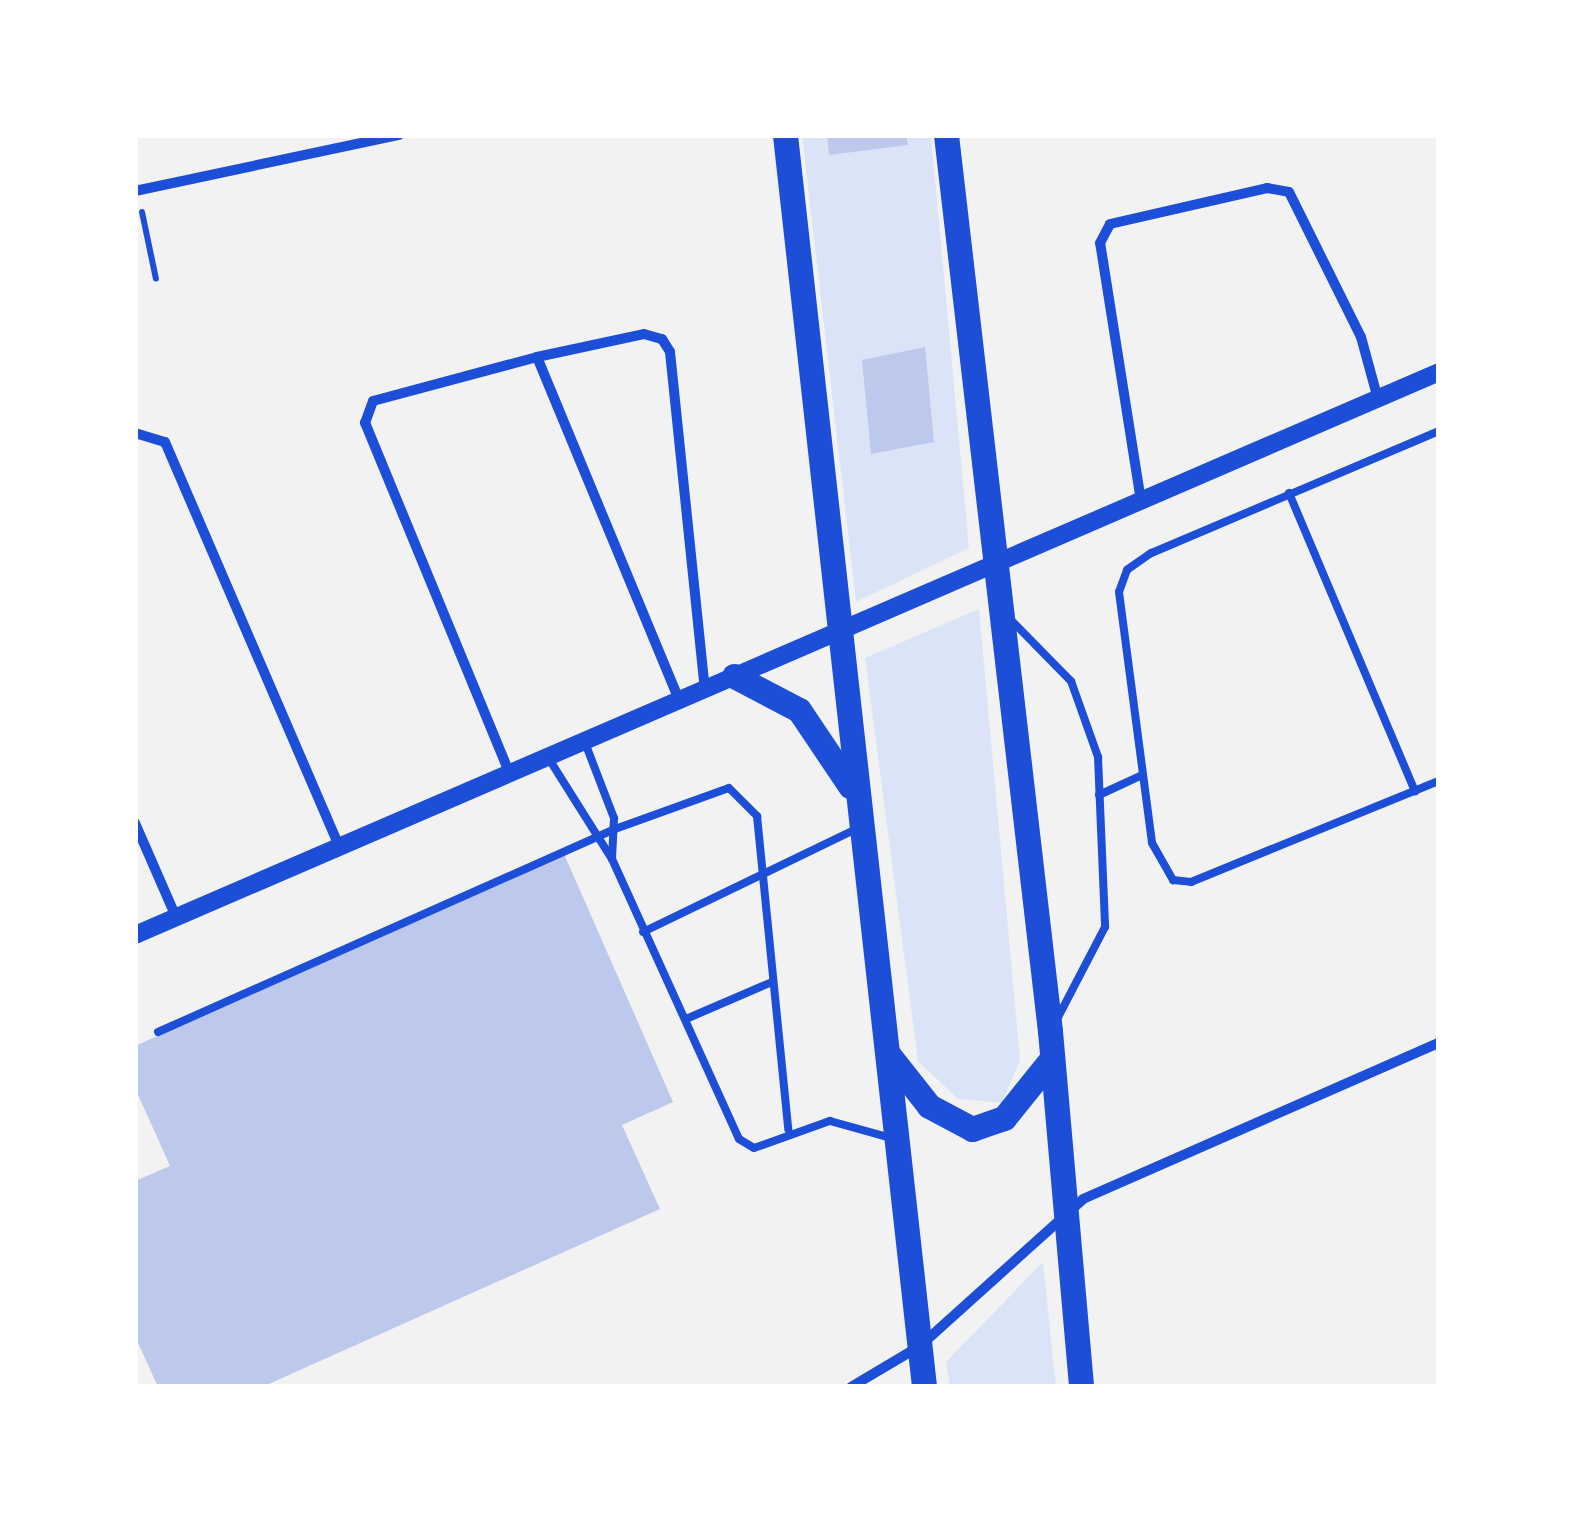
<!DOCTYPE html>
<style>
body{margin:0}
#map{position:relative;width:1574px;height:1522px;overflow:hidden;background:#f2f2f2;font-family:"Source Sans 3",sans-serif}
div>[style]{position:absolute}
[style*='--x']{left:calc(var(--x)*1px);top:calc(var(--y)*1px);width:calc(var(--w)*1px);rotate:calc(var(--a)*1deg)}
.green>*{inset:0;background:#dbe4f7}
.building>*{inset:0;background:#bdc9ec}
.path>*{height:6px;margin:-3px;padding:0 3px;transform-origin:3px;border-radius:3px;background:#1d4ed8}
.service>*{height:8px;margin:-4px;padding:0 4px;transform-origin:4px;border-radius:4px;background:#1d4ed8}
.minor>*{height:10px;margin:-5px;padding:0 5px;transform-origin:5px;border-radius:5px;background:#1d4ed8}
.tertiary>*{height:18px;margin:-9px;padding:0 9px;transform-origin:9px;border-radius:9px;background:#1d4ed8}
.primary>*{height:25px;margin:-12.5px;padding:0 12.5px;transform-origin:12.5px;border-radius:12.5px;background:#1d4ed8}
span{translate:-50% -50%;white-space:nowrap;text-align:center;line-height:1.15;-webkit-text-stroke:8px #fff;paint-order:stroke}
.frame{position:absolute;inset:0;border:138px solid #fff;pointer-events:none}
</style>
<div id="map">
<div class="green">
<i style="clip-path:polygon(802px 135px,931px 135px,969px 548px,856px 602px)"></i>
<i style="clip-path:polygon(979px 609px,1020px 1060px,1002px 1103px,958px 1099px,918px 1061px,865px 658px)"></i>
<i style="clip-path:polygon(1043px 1262px,1056px 1387px,950px 1387px,946px 1362px)"></i>
</div>
<div class="building">
<i style="clip-path:polygon(827px 135px,906px 135px,908px 145px,829px 155px)"></i>
<i style="clip-path:polygon(925px 347px,934px 442px,871px 454px,862px 360px)"></i>
<i style="clip-path:polygon(564px 854px,673px 1102px,622px 1125px,660px 1209px,262px 1387px,158px 1387px,135px 1336px,135px 1181px,170px 1166px,135px 1088px,135px 1046px)"></i>
</div>
<div class="path">
<i style="--x:142;--y:212;--w:68;--a:78.2"></i>
</div>
<div class="service">
<i style="--x:1439;--y:431;--w:313;--a:157"></i>
<i style="--x:1151;--y:553;--w:29;--a:145"></i>
<i style="--x:1127;--y:570;--w:23;--a:110"></i>
<i style="--x:1119;--y:592;--w:253;--a:82.5"></i>
<i style="--x:1152;--y:843;--w:43;--a:60.4"></i>
<i style="--x:1173;--y:880;--w:18;--a:6"></i>
<i style="--x:1191;--y:882;--w:268;--a:-22.2"></i>
<i style="--x:1289;--y:493;--w:324;--a:67.1"></i>
<i style="--x:1008;--y:617;--w:90;--a:45.5"></i>
<i style="--x:1071;--y:681;--w:81;--a:70.4"></i>
<i style="--x:1098;--y:757;--w:170;--a:87.6"></i>
<i style="--x:1105;--y:927;--w:108;--a:117.5"></i>
<i style="--x:584;--y:740;--w:84;--a:69"></i>
<i style="--x:614;--y:818;--w:41;--a:92.8"></i>
<i style="--x:549;--y:759;--w:118;--a:57.8"></i>
<i style="--x:612;--y:859;--w:307;--a:65.6"></i>
<i style="--x:739;--y:1139;--w:17;--a:31"></i>
<i style="--x:754;--y:1148;--w:81;--a:-19.6"></i>
<i style="--x:830;--y:1121;--w:63;--a:15.6"></i>
<i style="--x:1099;--y:795;--w:45;--a:-24.9"></i>
<i style="--x:643;--y:932;--w:239;--a:-25.8"></i>
<i style="--x:686;--y:1019;--w:94;--a:-23.3"></i>
<i style="--x:158;--y:1032;--w:500;--a:-23.95"></i>
<i style="--x:615;--y:829;--w:121;--a:-19.8"></i>
<i style="--x:729;--y:788;--w:40;--a:45"></i>
<i style="--x:757;--y:816;--w:315;--a:84.3"></i>
</div>
<div class="minor">
<i style="--x:135;--y:191;--w:270;--a:-12"></i>
<i style="--x:537;--y:357;--w:371;--a:67.5"></i>
<i style="--x:135;--y:433;--w:31;--a:17"></i>
<i style="--x:165;--y:442;--w:440;--a:66.7"></i>
<i style="--x:1141;--y:501;--w:261;--a:-99"></i>
<i style="--x:1100;--y:243;--w:21;--a:-62"></i>
<i style="--x:1110;--y:224;--w:161;--a:-12.9"></i>
<i style="--x:1267;--y:188;--w:22;--a:10"></i>
<i style="--x:1289;--y:192;--w:162;--a:63.6"></i>
<i style="--x:1361;--y:337;--w:64;--a:74.7"></i>
<i style="--x:509;--y:772;--w:378;--a:-112.4"></i>
<i style="--x:365;--y:423;--w:23;--a:-70"></i>
<i style="--x:373;--y:401;--w:170;--a:-15"></i>
<i style="--x:537;--y:357;--w:109;--a:-12.1"></i>
<i style="--x:644;--y:334;--w:19;--a:16"></i>
<i style="--x:662;--y:339;--w:15;--a:58"></i>
<i style="--x:670;--y:352;--w:339;--a:84.1"></i>
<i style="--x:135;--y:823;--w:103;--a:66.4"></i>
<i style="--x:851;--y:1387;--w:80;--a:-30.7"></i>
<i style="--x:920;--y:1346;--w:219;--a:-42"></i>
<i style="--x:1083;--y:1199;--w:389;--a:-23.7"></i>
</div>
<div class="tertiary">
<i style="--x:135;--y:935;--w:1420;--a:-23.35"></i>
</div>
<div class="primary">
<i style="--x:785;--y:135;--w:1260;--a:83.66"></i>
<i style="--x:946;--y:135;--w:902;--a:83.38"></i>
<i style="--x:1050;--y:1031;--w:357;--a:85"></i>
<i style="--x:734;--y:676;--w:73;--a:27.6"></i>
<i style="--x:799;--y:710;--w:92;--a:56.1"></i>
<i style="--x:888;--y:1054;--w:66;--a:51.7"></i>
<i style="--x:929;--y:1106;--w:49;--a:28.1"></i>
<i style="--x:972;--y:1129;--w:34;--a:-19"></i>
<i style="--x:1004;--y:1118;--w:73;--a:-51.1"></i>
</div>
<div class="frame"></div>
</div>
